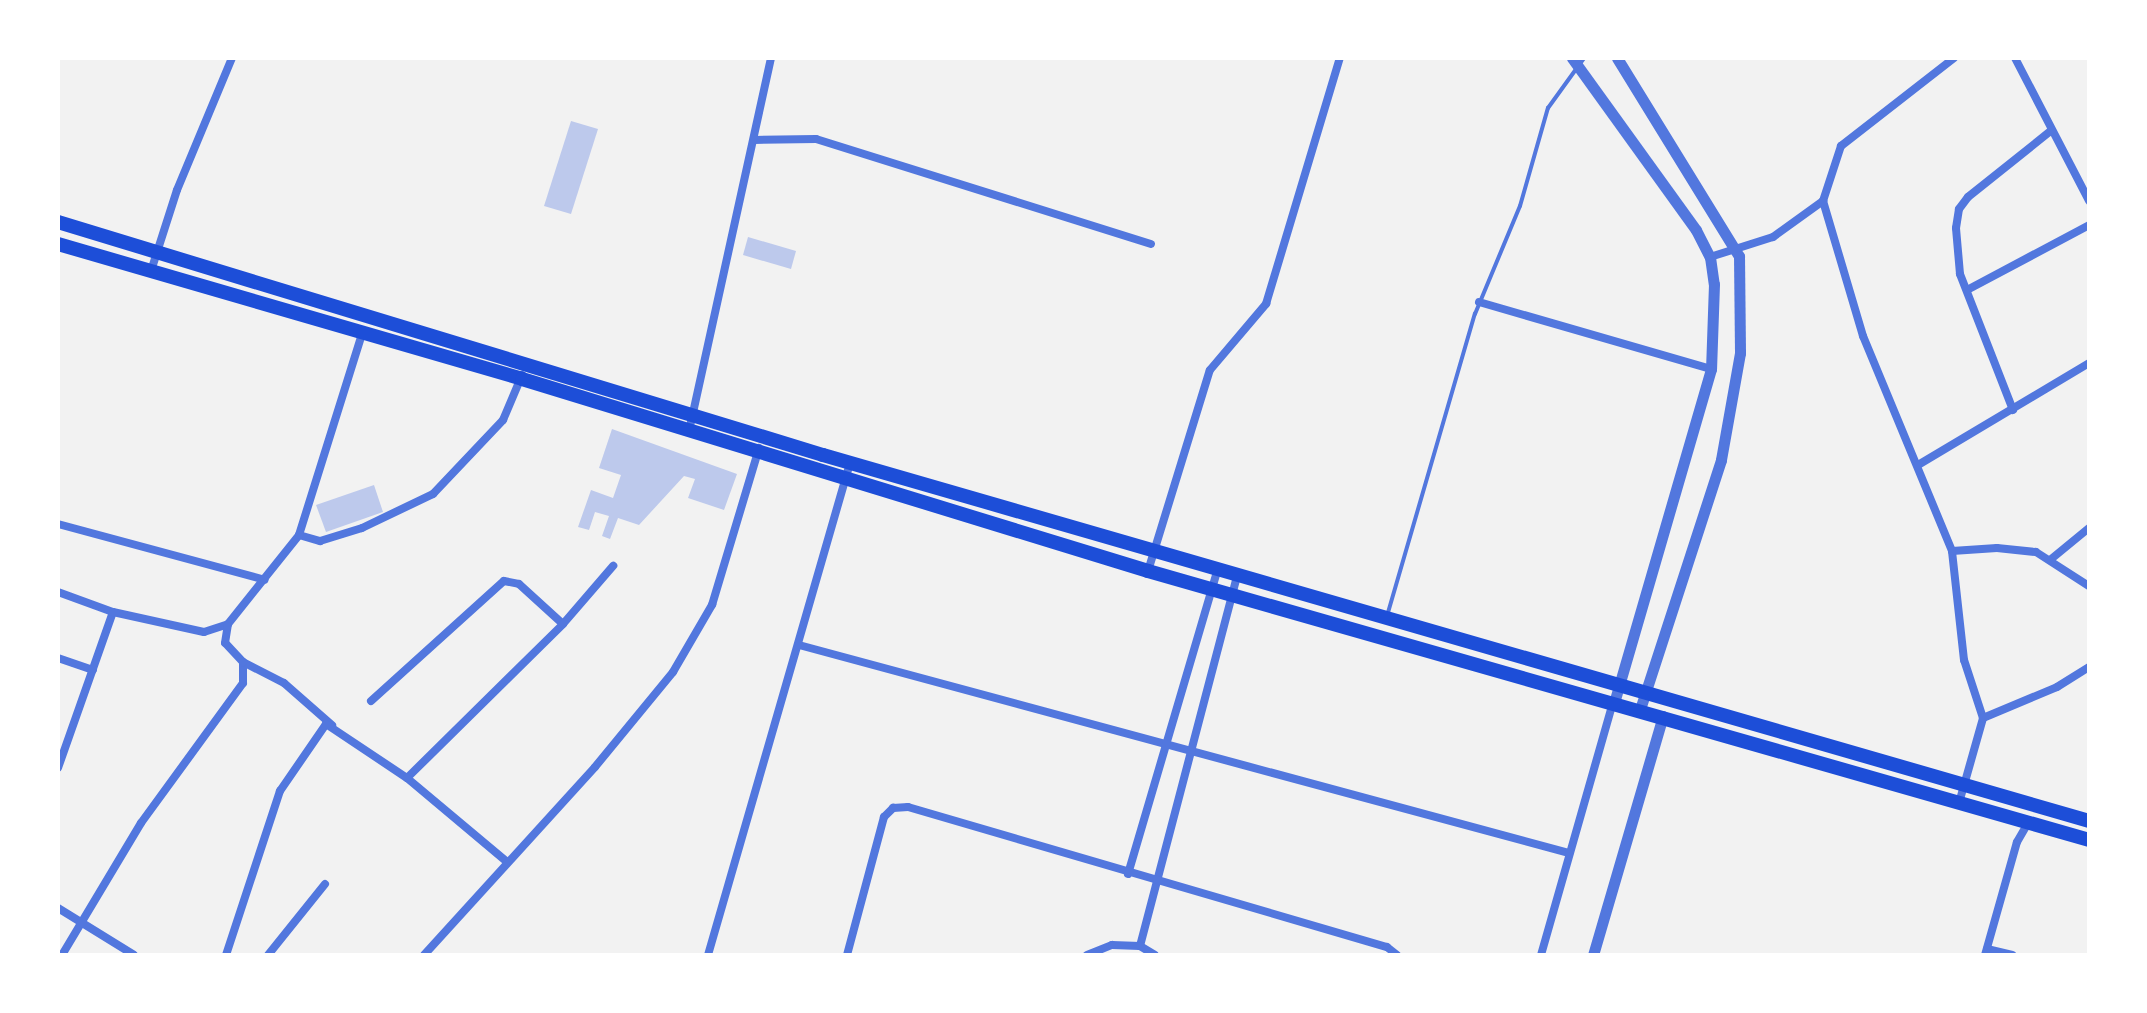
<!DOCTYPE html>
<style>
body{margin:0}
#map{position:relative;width:2147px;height:1013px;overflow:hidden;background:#f2f2f2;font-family:"Space Grotesk",sans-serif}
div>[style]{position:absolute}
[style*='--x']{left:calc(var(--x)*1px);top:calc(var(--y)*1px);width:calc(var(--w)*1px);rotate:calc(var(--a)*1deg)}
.building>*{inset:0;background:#bdc9ec}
.service>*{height:4px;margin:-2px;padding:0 2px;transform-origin:2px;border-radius:2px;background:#5277de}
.minor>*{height:8px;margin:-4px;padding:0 4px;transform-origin:4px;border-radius:4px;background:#5277de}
.tertiary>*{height:11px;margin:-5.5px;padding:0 5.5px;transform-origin:5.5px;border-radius:5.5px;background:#5277de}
.trunk>*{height:14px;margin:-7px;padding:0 7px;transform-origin:7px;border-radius:7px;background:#1d4ed8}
span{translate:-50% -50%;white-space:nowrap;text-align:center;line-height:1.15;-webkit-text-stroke:7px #fff;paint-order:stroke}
.frame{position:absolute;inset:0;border:60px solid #fff;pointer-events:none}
</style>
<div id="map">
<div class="building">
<i style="clip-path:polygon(571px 121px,598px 129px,571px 214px,544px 206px)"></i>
<i style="clip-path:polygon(748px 237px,796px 251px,791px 269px,743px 255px)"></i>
<i style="clip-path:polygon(612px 429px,737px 474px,724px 510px,688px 498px,695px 479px,684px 476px,639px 525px,618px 518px,610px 539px,602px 536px,609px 516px,595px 512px,589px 530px,578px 527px,591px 490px,613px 498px,621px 475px,599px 468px)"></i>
<i style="clip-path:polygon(374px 485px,383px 512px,326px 532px,316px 505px)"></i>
</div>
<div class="service">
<i style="--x:1387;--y:616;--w:315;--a:-73.8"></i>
<i style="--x:1475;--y:314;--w:117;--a:-67.4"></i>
<i style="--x:1520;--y:206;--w:102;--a:-74.1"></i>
<i style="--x:1548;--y:108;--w:62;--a:-54.2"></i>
</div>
<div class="minor">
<i style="--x:2015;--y:58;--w:161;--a:62.6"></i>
<i style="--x:754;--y:140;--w:62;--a:-0.9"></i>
<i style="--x:816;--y:139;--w:351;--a:17.4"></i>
<i style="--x:1823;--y:201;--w:58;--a:-71.9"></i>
<i style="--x:1841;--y:146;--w:143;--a:-37.9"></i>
<i style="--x:1710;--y:257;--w:66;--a:-17.6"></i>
<i style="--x:1773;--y:237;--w:62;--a:-35.8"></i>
<i style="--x:1823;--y:201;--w:141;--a:73.5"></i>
<i style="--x:1863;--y:336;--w:233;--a:67.5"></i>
<i style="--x:151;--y:271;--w:85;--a:-72.2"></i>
<i style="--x:177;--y:190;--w:143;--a:-67.4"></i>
<i style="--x:1967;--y:290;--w:138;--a:-28"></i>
<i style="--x:1479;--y:302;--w:241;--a:16.1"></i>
<i style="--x:2013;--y:410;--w:146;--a:-111.3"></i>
<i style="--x:1960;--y:274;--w:46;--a:-95"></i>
<i style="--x:1956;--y:228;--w:19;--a:-81"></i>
<i style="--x:1959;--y:209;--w:15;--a:-53"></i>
<i style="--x:1968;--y:197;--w:107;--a:-38.6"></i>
<i style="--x:689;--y:431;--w:382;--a:-77.6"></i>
<i style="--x:1918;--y:465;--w:199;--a:-30.8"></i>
<i style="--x:58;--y:524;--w:214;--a:15.1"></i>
<i style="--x:299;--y:535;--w:22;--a:16"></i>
<i style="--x:320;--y:541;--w:44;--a:-17.2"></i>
<i style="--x:362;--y:528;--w:79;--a:-25.6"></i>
<i style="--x:433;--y:494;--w:102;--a:-46.6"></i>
<i style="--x:503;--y:420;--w:49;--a:-67.1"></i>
<i style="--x:2050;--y:560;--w:50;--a:-39.4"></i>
<i style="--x:1148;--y:571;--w:210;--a:-72.9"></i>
<i style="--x:1210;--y:370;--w:87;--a:-49.7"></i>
<i style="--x:1266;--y:304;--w:257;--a:-73.3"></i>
<i style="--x:58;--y:592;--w:59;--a:20"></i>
<i style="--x:799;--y:645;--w:798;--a:15.12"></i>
<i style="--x:58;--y:658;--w:37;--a:19"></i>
<i style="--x:243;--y:662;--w:46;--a:27.1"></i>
<i style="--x:284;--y:683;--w:64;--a:41.2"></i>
<i style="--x:371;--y:701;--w:179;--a:-42.1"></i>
<i style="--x:504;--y:581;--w:15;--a:11"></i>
<i style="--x:519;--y:584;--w:59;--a:42.3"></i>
<i style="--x:1983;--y:718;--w:61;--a:-108.1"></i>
<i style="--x:1964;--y:660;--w:110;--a:-96.3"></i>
<i style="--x:1952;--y:551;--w:45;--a:-3.8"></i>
<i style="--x:1997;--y:548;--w:39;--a:6"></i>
<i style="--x:2036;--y:552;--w:63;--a:32.7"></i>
<i style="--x:58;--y:768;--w:165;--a:-70.6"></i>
<i style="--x:113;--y:612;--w:93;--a:12.4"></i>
<i style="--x:204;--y:632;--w:25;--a:-18"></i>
<i style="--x:228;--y:624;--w:114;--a:-51.4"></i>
<i style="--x:299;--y:535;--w:214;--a:-72.6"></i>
<i style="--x:407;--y:778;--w:219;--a:-44.6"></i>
<i style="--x:563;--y:624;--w:77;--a:-49.2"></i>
<i style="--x:1959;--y:803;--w:88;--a:-74.2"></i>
<i style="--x:1983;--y:718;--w:80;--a:-22.7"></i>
<i style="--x:2057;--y:687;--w:38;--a:-32"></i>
<i style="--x:1128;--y:874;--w:316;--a:-73.6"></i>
<i style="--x:58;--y:908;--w:89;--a:31.7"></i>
<i style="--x:1140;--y:946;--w:383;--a:-75.3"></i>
<i style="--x:1987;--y:949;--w:26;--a:13"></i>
<i style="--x:62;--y:955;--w:154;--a:-59.1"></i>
<i style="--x:141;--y:823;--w:173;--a:-53.9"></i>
<i style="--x:243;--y:683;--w:21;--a:-90"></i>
<i style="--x:243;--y:662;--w:26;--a:-133"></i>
<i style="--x:225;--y:643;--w:19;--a:-81"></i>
<i style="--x:226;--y:955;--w:173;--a:-71.8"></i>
<i style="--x:280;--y:791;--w:81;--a:-55.5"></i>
<i style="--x:326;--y:724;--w:97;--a:33.7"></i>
<i style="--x:407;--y:778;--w:129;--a:40"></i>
<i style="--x:268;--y:955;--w:91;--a:-51.2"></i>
<i style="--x:424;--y:955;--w:254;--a:-47.7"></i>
<i style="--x:595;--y:767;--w:123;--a:-50.6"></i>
<i style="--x:673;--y:672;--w:78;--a:-59.8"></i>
<i style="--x:712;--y:605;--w:164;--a:-73.3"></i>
<i style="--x:708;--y:955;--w:512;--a:-73.9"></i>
<i style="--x:847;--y:955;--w:143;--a:-75"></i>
<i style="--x:884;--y:817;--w:13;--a:-45"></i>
<i style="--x:893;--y:808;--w:15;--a:-4"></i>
<i style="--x:908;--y:807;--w:499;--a:16.3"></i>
<i style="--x:1387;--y:947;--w:13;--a:39"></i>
<i style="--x:1087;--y:955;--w:27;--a:-22"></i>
<i style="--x:1112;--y:945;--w:28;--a:2"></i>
<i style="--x:1140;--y:946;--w:17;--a:31"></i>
<i style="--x:1541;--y:955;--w:262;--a:-74.1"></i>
<i style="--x:1985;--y:955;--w:117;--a:-74.2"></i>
<i style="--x:2017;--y:842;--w:22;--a:-60"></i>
</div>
<div class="tertiary">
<i style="--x:1572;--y:58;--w:212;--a:54.2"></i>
<i style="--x:1696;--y:230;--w:30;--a:63"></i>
<i style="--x:1710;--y:257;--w:27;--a:82"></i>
<i style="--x:1714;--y:284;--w:85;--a:92"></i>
<i style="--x:1711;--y:369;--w:347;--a:106.2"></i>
<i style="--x:1617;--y:58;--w:233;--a:58.4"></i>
<i style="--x:1739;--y:256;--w:97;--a:89.4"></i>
<i style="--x:1740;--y:353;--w:109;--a:100.1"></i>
<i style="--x:1721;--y:460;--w:263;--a:108"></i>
<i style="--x:1593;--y:955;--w:249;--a:-73.7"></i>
</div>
<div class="trunk">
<i style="--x:58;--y:222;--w:800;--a:16.94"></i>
<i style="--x:823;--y:455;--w:1318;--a:16.12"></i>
<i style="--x:58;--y:244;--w:483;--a:16.2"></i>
<i style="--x:522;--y:379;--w:655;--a:17.05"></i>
<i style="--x:1148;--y:571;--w:979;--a:15.95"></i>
</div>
<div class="frame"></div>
</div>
